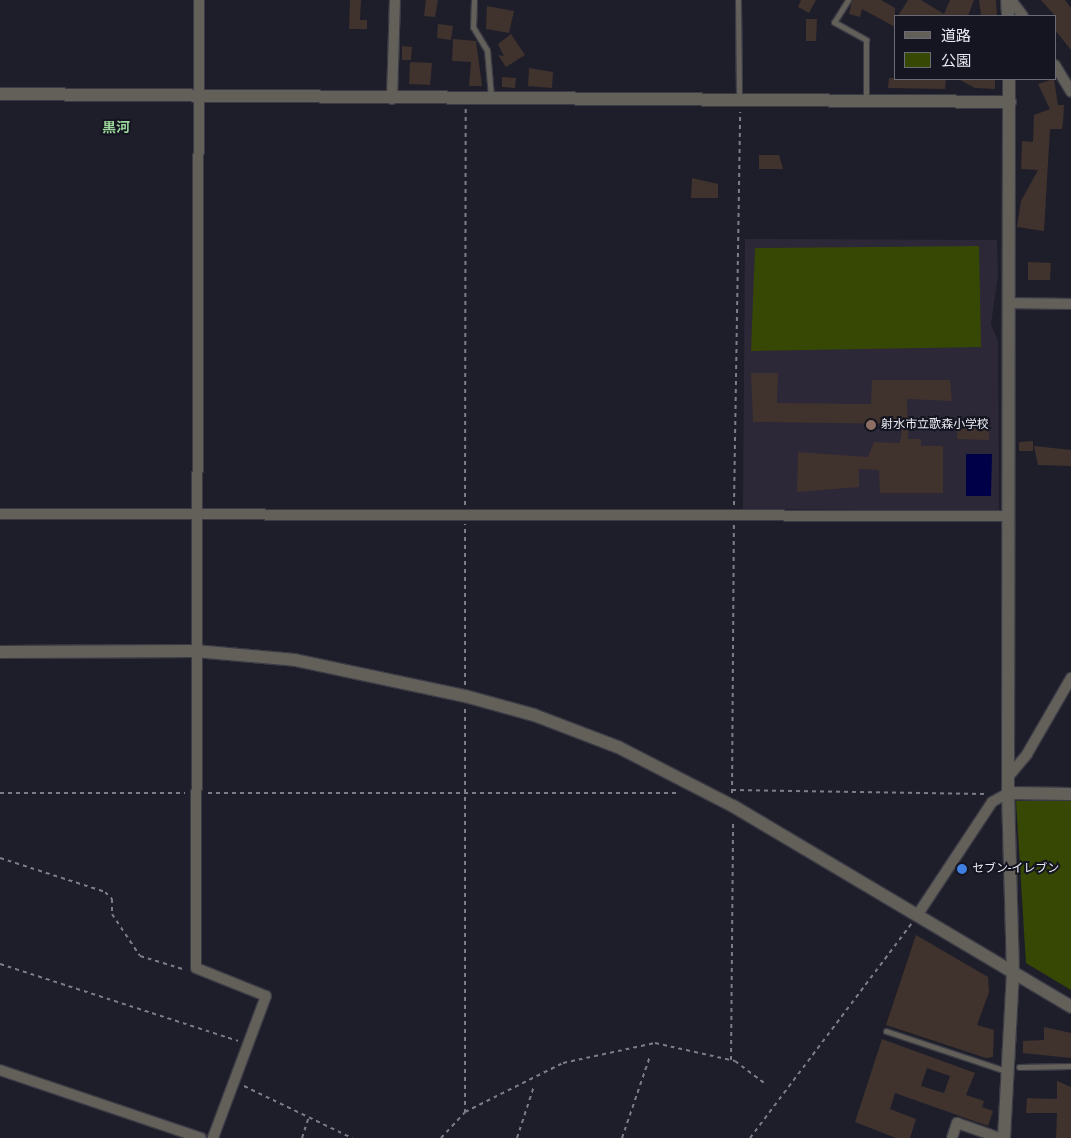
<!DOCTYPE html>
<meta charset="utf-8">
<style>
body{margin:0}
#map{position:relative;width:1071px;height:1138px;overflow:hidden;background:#1e1e2a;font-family:Roboto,"Noto Sans JP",sans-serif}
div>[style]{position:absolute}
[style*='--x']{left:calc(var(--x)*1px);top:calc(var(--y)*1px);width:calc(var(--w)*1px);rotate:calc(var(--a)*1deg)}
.education>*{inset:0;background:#2c2838}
.green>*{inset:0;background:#374804}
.water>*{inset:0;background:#000048}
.building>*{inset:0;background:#40322d}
.path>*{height:2px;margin-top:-1px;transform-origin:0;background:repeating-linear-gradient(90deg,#7d7d88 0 4px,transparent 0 8px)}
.roads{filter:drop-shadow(1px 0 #3b3b46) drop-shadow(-1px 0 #3b3b46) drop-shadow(0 1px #3b3b46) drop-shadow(0 -1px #3b3b46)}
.service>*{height:5px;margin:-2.5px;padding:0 2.5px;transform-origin:2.5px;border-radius:2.5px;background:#63605a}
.minor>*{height:10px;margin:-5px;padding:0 5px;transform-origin:5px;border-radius:5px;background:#63605a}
.tertiary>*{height:12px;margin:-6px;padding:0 6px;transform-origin:6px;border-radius:6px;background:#63605a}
.dots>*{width:14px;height:14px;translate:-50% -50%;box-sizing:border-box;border:2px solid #141520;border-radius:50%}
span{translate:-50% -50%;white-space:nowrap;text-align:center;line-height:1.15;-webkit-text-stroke:4px #141520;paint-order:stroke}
.poi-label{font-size:12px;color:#eaebf3}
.left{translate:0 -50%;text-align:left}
.neighbourhood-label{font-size:14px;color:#9ad49a;font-weight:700}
.legend{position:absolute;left:894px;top:15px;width:162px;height:65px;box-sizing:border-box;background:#141520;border:1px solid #6a6b74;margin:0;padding:6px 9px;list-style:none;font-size:15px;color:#eaebf3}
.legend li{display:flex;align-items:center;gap:10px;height:25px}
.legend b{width:25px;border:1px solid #6a6b74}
</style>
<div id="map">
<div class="education">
<i style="clip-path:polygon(745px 239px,997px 240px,998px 275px,991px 324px,998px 341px,999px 511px,743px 509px)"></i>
</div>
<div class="green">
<i style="clip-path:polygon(979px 246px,981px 347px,751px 351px,755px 248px)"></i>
<i style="clip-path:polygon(1016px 801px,1071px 801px,1071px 990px,1026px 963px)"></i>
</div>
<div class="water">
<i style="clip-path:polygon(966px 454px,992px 454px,991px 496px,966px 496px)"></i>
</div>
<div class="building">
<i style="clip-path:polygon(350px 0,361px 0,360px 20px,367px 20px,367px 29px,349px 29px)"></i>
<i style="clip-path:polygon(426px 0,438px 0,435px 17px,424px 16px)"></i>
<i style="clip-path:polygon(801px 0,816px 0,809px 13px,798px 7px)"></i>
<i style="clip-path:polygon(852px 0,881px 0,895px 8px,895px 27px,862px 9px,860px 17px,849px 14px)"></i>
<i style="clip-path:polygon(908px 0,921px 0,944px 14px,950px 0,974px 0,968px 16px,898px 16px)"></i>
<i style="clip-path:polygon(979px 0,996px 0,997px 16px,981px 16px)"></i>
<i style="clip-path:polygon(1041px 0,1065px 0,1071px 8px,1071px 50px,1055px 30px,1055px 16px)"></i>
<i style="clip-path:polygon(487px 6px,514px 11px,509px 33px,486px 29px)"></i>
<i style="clip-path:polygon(806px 19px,817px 19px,816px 41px,806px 41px)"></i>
<i style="clip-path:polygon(438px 24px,453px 26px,451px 40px,437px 38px)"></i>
<i style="clip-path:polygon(511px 34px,525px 55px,506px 67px,498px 55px,504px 56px,498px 44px)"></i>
<i style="clip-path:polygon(453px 39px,476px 41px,482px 86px,469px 86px,471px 62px,452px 61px)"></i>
<i style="clip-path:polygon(402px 46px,412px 47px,411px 60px,402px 60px)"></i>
<i style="clip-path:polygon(410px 62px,432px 63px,430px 85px,409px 84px)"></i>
<i style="clip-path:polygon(529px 68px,553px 72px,552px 88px,528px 86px)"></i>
<i style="clip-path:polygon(502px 77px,516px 78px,515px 88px,502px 87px)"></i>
<i style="clip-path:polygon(889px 78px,946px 79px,945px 89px,888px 88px)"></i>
<i style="clip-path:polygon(958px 79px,995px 79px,995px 89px,975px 88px)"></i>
<i style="clip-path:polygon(1054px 79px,1058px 105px,1064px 105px,1063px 122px,1062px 129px,1050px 129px,1044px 231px,1017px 227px,1021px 201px,1038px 170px,1021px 169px,1022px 141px,1033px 142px,1034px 115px,1050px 109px,1038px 84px)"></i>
<i style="clip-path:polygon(759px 155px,779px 155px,783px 169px,759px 169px)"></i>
<i style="clip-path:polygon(692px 178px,718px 184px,718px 198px,691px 198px)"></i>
<i style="clip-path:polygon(1028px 262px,1051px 263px,1050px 280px,1028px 280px)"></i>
<i style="clip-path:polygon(751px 373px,778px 373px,777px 403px,871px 404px,872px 380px,950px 380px,952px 401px,907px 399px,908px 439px,921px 439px,921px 446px,943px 446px,943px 493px,880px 493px,879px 470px,859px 469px,859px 487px,797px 492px,798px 452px,868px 457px,874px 442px,900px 443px,903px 424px,753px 422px)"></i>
<i style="clip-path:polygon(958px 425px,989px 426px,989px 440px,957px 439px)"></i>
<i style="clip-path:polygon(1033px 441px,1033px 451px,1019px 451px,1019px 442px)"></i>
<i style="clip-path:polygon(1034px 446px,1071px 450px,1071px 466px,1038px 465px)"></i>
<i style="clip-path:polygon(916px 935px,988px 977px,989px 992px,977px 1025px,994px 1030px,993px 1057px,986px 1058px,886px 1025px)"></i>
<i style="clip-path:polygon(1044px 1027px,1071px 1033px,1071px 1058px,1023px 1053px,1023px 1041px,1044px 1040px)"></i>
<i style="clip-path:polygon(evenodd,882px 1039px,975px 1073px,966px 1095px,984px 1101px,982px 1107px,993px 1111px,988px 1126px,895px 1093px,890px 1109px,916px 1119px,910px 1138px,896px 1138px,855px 1122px,882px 1039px,927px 1068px,950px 1076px,944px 1093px,921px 1086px,927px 1068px)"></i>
<i style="clip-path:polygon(1057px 1081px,1071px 1087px,1071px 1138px,1056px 1138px,1057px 1113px,1026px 1113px,1027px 1098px,1057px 1099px)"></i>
</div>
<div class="path">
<i style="--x:465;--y:505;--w:396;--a:-89.9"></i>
<i style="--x:734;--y:505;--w:393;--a:-89.1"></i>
<i style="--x:465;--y:685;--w:161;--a:-90"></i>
<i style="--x:465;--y:709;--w:403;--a:90"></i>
<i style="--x:732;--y:790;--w:253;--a:0.9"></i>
<i style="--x:0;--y:793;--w:185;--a:0"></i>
<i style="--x:208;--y:793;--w:472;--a:0"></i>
<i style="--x:732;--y:793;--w:268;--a:-89.6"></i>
<i style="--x:0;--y:858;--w:110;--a:17.9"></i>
<i style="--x:105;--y:892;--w:10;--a:45"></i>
<i style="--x:112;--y:899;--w:15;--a:90"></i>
<i style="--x:112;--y:914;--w:50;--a:56.3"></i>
<i style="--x:140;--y:956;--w:48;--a:16.9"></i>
<i style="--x:0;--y:964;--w:250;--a:17.9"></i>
<i style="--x:731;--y:1060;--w:240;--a:-89.5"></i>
<i style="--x:244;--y:1086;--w:120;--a:25.7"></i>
<i style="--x:302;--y:1138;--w:23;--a:-72"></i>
<i style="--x:441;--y:1138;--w:35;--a:-47"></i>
<i style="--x:465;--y:1112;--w:110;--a:-26.6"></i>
<i style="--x:563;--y:1063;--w:94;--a:-12.3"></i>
<i style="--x:655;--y:1043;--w:82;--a:12.7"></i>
<i style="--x:735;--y:1061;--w:36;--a:37"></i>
<i style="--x:517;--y:1138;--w:55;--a:-71.9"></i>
<i style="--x:622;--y:1138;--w:87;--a:-71.1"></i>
<i style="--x:750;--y:1138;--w:268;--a:-53"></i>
</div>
<div class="roads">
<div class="service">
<i style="--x:474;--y:0;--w:27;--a:92"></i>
<i style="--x:473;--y:27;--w:27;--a:59"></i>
<i style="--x:487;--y:50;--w:47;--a:85.1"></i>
<i style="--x:738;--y:0;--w:99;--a:89.4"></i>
<i style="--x:848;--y:0;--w:26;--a:122"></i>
<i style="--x:834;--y:22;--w:37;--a:29"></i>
<i style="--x:866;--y:40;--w:61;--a:90"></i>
<i style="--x:886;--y:1031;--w:126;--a:18.4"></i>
<i style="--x:1019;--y:1067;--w:52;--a:-1.1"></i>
</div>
<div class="minor">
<i style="--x:199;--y:0;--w:968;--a:90.18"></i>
<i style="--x:196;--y:968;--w:75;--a:21.8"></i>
<i style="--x:266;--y:996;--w:152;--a:110.5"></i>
<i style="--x:1011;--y:0;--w:20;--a:53"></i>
<i style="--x:1055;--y:65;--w:31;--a:59"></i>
<i style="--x:392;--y:99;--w:99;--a:-88.3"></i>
<i style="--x:1009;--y:303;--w:62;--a:0.9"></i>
<i style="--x:0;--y:514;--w:1008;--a:0.11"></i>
<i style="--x:1008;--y:777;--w:30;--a:-50"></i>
<i style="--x:1027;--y:754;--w:88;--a:-59.9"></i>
<i style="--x:918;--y:914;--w:134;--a:-56.5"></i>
<i style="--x:992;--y:802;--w:18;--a:-29"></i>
<i style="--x:0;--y:1070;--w:212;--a:18.7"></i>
<i style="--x:952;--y:1138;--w:16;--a:-72"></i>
<i style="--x:957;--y:1123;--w:46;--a:19.2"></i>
</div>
<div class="tertiary">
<i style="--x:1007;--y:0;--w:16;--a:86"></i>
<i style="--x:0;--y:94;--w:1010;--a:0.45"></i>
<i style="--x:0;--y:652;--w:195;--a:-0.3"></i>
<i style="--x:195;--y:651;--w:100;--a:5.1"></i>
<i style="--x:295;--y:660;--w:174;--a:12"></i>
<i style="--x:465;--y:696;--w:72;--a:15.4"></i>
<i style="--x:534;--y:715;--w:90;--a:20.9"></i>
<i style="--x:618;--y:747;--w:129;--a:27.2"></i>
<i style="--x:733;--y:806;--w:393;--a:30.7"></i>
<i style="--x:1008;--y:793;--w:63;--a:0.9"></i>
<i style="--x:1004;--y:1138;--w:166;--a:-86.9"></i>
<i style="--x:1013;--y:972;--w:179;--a:-91.6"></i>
<i style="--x:1008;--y:793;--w:714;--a:-89.92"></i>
</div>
</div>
<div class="dots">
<i style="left:871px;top:425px;background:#8d6e63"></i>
<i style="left:962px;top:869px;background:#3f7fe0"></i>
</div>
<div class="poi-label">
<span class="left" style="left:881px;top:425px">射水市立歌森小学校</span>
<span class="left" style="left:972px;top:869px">セブン-イレブン</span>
</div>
<div class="neighbourhood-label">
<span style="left:116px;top:127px">黒河</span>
</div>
<ul class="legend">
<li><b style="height:6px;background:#63605a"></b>道路</li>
<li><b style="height:14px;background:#374804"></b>公園</li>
</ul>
</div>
